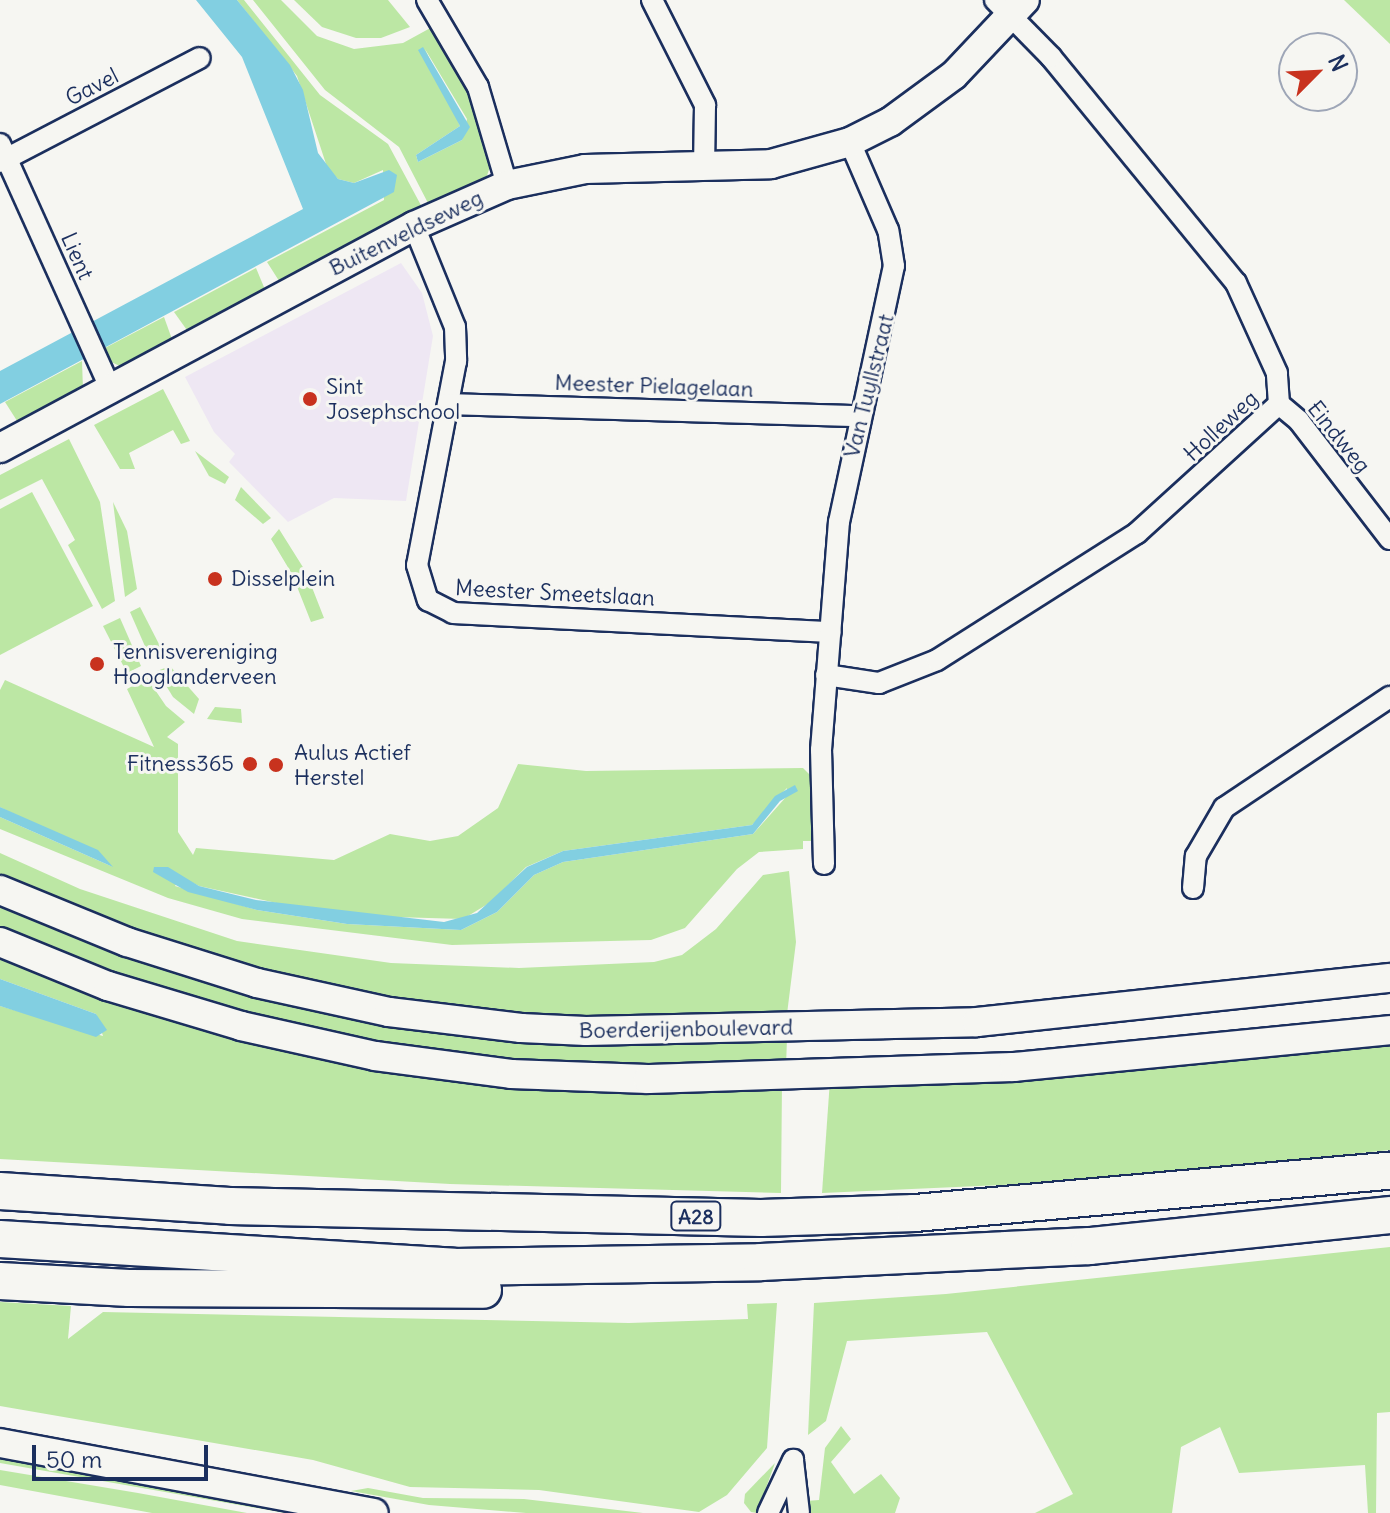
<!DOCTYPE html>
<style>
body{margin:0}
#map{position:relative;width:1390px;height:1513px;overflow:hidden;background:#f6f6f2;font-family:Delius,sans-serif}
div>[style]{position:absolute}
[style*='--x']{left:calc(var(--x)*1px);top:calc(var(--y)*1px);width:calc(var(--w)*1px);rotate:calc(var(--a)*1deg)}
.built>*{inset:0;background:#eee7f3}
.green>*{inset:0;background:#bce7a4}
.water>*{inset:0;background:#82cfe1}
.roads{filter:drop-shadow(2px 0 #1b2f5e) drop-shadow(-2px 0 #1b2f5e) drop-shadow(0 2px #1b2f5e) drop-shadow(0 -2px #1b2f5e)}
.street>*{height:20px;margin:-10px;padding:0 10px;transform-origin:10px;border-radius:10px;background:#f6f6f2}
.secondary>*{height:28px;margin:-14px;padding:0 14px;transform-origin:14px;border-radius:14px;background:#f6f6f2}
.highway>*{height:36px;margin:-18px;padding:0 18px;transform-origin:18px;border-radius:18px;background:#f6f6f2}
.dots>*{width:22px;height:22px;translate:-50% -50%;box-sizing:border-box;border:4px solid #f6f6f2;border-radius:50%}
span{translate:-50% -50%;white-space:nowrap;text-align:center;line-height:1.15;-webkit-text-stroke:6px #f6f6f2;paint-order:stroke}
.shield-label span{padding:2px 6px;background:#f6f6f2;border:2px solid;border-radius:6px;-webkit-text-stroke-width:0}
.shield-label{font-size:20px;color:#1b2f5e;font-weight:700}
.street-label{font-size:22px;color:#1b2f5e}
.poi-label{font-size:22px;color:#1b2f5e}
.left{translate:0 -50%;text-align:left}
.right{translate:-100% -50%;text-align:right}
.north{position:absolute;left:1278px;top:32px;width:80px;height:80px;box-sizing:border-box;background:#f6f6f2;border:2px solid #9ea6b7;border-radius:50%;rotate:66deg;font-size:22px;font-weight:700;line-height:32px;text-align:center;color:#1b2f5e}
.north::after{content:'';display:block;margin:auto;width:28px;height:36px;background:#c8321e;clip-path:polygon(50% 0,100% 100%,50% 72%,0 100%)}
.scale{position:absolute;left:32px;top:1445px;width:176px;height:36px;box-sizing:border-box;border:4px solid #1b2f5e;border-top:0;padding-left:10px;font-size:24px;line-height:28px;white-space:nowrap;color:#1b2f5e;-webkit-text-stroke:6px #f6f6f2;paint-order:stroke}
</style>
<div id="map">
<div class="built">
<i style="clip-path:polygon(401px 263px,422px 293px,433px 336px,406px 501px,334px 498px,288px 522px,229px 462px,235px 454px,214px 432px,185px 377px)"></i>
</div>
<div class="green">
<i style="clip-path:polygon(237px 0,244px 0,320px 95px,388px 144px,423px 209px,281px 284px,267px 262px,384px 200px,383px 170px,354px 183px,338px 179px,327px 167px,297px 76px)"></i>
<i style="clip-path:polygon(evenodd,253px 0,281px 0,317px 36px,354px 49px,403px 43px,434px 26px,465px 77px,491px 163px,486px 179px,429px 205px,399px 147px,325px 90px,253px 0,425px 49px,467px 119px,462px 140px,418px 162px,416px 155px,460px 126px,425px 49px)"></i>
<i style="clip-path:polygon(294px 0,388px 0,410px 27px,381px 38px,356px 38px,322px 27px)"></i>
<i style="clip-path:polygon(1344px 0,1390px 0,1390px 44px)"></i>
<i style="clip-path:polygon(256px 268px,266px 292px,189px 333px,174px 312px)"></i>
<i style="clip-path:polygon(164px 317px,173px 342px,124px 368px,107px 360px,103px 349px)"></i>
<i style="clip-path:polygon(82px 361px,83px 390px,19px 424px,5px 402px)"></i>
<i style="clip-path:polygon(163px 389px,190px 441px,181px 444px,173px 430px,129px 453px,135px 469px,120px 469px,94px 425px)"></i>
<i style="clip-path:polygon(69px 439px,100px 502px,115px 601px,102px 609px,68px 545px,75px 540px,42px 479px,0 500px,0 475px)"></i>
<i style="clip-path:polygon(195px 451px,229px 477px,225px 484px,209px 476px)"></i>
<i style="clip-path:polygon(241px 487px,271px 518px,263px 524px,235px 500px)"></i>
<i style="clip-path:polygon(32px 492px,93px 606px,0 655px,0 509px)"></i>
<i style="clip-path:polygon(113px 502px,127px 531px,137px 589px,125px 597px)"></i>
<i style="clip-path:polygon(279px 529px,306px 572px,324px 618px,311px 622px,292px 574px,271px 539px)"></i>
<i style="clip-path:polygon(140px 607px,162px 650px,151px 660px,130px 612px)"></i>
<i style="clip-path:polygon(120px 618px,141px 666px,127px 673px,103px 626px)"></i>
<i style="clip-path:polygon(170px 666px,199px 699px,194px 714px,173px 697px,157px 671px)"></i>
<i style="clip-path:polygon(evenodd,147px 678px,166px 706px,185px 722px,167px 737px,178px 744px,178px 832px,193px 855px,196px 848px,334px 860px,390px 834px,430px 841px,458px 836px,498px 808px,518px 764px,586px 771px,803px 768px,811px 776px,812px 841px,803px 841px,803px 849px,759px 852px,737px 869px,685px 928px,651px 940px,452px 945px,242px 919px,168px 898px,0 829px,0 817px,113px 867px,0 807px,0 690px,5px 680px,154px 747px,127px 689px,147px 678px,787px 788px,786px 797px,753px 834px,563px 862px,534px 875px,497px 912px,461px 930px,347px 924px,257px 910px,175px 886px,181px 877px,199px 886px,281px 904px,360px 916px,463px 919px,491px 902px,526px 867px,563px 851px,752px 825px,787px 788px)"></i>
<i style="clip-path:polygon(215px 707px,241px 709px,242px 723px,207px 719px)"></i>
<i style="clip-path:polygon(0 853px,80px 889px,237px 941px,391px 963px,519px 968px,654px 962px,682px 955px,716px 929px,763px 875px,789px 871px,796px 942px,786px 1022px,567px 1025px,290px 985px,0 884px)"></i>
<i style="clip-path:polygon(0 897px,322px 1005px,787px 1038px,786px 1067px,511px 1067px,242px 1020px,0 935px)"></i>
<i style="clip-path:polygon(0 948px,306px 1048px,782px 1082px,781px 1193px,450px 1184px,0 1159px,0 1006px,103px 1036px,96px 1014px,0 979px)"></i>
<i style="clip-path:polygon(1390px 1035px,1390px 1150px,1089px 1181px,822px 1193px,830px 1080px)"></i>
<i style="clip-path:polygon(1390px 1247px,1390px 1412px,1377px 1413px,1376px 1513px,1368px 1513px,1365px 1465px,1239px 1473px,1220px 1427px,1181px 1447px,1172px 1513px,1035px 1513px,1073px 1494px,987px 1332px,847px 1341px,826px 1421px,808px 1435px,814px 1303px,946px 1294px)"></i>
<i style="clip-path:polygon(0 1302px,71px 1306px,68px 1339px,103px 1312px,629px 1323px,748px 1319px,747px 1304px,777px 1303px,767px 1448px,727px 1495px,699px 1512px,539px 1490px,410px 1487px,313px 1460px,0 1406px)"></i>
<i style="clip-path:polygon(841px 1426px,851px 1439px,831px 1462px,854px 1494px,881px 1474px,900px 1498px,895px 1513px,807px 1513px,806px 1501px,819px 1500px,825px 1448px)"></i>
<i style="clip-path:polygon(0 1456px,319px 1513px,285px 1513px,0 1463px)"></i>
<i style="clip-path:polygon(775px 1463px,757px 1513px,751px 1512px,744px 1503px,745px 1494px)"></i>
<i style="clip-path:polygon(0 1470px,138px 1493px,247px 1513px,152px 1513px,0 1485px)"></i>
<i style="clip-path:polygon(368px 1488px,423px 1498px,524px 1499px,643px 1513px,526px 1513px,429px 1505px,351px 1491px)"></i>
</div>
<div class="water">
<i style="clip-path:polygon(196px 0,237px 0,290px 65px,303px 90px,318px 153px,338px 179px,354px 183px,389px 170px,397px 175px,394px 192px,0 404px,0 371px,303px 209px,242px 57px)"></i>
<i style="clip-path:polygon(423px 47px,470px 127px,462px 140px,418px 162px,416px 155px,460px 126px,418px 50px)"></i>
<i style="clip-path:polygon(795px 785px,798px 791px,780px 801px,753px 834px,563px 862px,534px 875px,497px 912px,461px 930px,347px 924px,257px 910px,188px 892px,153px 872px,154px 867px,168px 867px,199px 886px,256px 900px,444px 922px,477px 913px,527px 867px,563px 851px,752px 825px,775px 796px)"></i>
<i style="clip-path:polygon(0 807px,98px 850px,113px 867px,0 817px)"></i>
<i style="clip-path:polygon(0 979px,96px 1014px,107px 1030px,96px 1037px,0 1006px)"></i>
</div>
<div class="roads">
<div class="street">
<i style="--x:427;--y:0;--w:101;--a:59.6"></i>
<i style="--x:478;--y:87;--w:102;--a:73.5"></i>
<i style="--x:652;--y:0;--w:118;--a:63.2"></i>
<i style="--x:705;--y:105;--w:62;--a:90.9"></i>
<i style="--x:0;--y:144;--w:268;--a:65.7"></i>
<i style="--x:0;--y:162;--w:225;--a:-27.5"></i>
<i style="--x:414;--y:226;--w:109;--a:67.9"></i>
<i style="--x:455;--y:327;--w:34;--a:88"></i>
<i style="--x:456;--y:361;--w:208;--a:100.8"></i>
<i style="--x:417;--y:565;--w:37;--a:73"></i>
<i style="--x:428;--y:600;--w:28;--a:27"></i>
<i style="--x:453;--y:613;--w:378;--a:2.9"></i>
<i style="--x:448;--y:404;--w:411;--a:1.7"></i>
<i style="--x:1279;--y:404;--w:26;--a:40"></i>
<i style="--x:1299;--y:421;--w:149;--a:52.4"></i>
<i style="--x:826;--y:675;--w:54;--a:8.6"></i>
<i style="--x:879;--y:683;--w:62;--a:-21.6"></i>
<i style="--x:937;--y:660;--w:237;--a:-32.4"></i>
<i style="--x:1137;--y:533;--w:192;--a:-42.3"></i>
<i style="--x:1279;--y:404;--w:31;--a:-94"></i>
<i style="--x:1277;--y:373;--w:99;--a:-114.5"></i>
<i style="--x:1236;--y:283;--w:292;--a:-129.3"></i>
<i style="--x:1051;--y:57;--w:80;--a:-134.5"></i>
<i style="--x:824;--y:864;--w:114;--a:-91.5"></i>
<i style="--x:821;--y:750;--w:229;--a:-85.5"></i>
<i style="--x:839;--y:522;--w:262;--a:-77.9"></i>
<i style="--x:894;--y:266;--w:36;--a:-99"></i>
<i style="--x:888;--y:230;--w:96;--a:-113.4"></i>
<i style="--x:1193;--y:888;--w:32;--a:-85"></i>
<i style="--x:1196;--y:856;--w:56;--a:-59.7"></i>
<i style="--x:1224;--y:808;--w:200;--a:-33.8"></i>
<i style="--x:793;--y:1461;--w:52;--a:83.4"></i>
<i style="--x:768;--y:1513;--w:59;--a:-64.7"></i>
</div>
<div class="secondary">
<i style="--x:0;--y:448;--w:470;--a:-28.2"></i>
<i style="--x:414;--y:226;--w:102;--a:-23.8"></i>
<i style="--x:507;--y:185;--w:80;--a:-11.6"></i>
<i style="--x:585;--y:169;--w:186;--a:-1.5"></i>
<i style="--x:771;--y:164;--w:82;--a:-15.6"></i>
<i style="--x:850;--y:142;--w:45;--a:-26.6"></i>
<i style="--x:890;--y:122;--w:79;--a:-36.3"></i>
<i style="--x:954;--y:75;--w:103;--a:-46.6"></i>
<i style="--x:0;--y:890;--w:137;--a:22.3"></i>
<i style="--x:127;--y:942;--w:136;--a:17.5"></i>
<i style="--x:257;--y:983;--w:135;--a:12.4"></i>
<i style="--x:389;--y:1012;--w:133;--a:6.9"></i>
<i style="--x:521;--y:1028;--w:65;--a:2.6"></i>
<i style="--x:586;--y:1031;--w:391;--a:-1.3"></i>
<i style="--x:977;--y:1022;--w:415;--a:-6.1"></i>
<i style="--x:0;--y:942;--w:117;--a:22.2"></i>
<i style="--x:108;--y:986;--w:139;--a:16.7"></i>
<i style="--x:241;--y:1026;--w:137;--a:12.6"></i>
<i style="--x:375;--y:1056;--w:137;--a:7.5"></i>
<i style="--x:511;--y:1074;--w:137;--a:2.1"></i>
<i style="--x:648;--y:1079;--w:366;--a:-1.9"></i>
<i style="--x:1014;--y:1067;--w:378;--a:-5.6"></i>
<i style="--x:0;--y:1443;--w:380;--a:10.6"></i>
</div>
<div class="highway">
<i style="--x:0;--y:1191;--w:230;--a:3.7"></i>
<i style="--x:230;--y:1206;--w:531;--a:1.29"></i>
<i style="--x:761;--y:1218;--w:154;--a:-1.9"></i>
<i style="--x:915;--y:1213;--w:477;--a:-5.1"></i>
<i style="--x:0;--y:1239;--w:455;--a:3.5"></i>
<i style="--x:454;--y:1267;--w:307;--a:-0.9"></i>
<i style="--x:761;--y:1262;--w:329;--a:-2.8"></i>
<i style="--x:1090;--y:1246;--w:302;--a:-5.9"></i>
<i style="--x:0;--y:1281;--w:129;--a:3.1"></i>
<i style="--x:129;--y:1288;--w:354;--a:0.3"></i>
</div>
</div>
<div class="dots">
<i style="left:310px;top:399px;background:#c8321e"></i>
<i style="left:215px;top:579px;background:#c8321e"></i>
<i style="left:97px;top:664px;background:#c8321e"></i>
<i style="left:250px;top:764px;background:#c8321e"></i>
<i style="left:276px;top:765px;background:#c8321e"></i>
</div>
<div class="shield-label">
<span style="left:696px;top:1216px">A28</span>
</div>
<div class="street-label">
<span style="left:92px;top:87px;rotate:-27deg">Gavel</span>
<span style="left:406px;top:233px;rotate:-26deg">Buitenveldseweg</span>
<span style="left:77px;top:256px;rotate:66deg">Lient</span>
<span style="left:654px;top:386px;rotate:2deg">Meester Pielagelaan</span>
<span style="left:869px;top:386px;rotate:-76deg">Van Tuyllstraat</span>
<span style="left:1221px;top:426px;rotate:-43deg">Holleweg</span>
<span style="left:1339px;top:437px;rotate:51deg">Eindweg</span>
<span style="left:555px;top:593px;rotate:3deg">Meester Smeetslaan</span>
<span style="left:686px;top:1029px;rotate:-1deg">Boerderijenboulevard</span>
</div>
<div class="poi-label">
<span class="left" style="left:326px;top:399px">Sint<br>Josephschool</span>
<span class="left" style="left:231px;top:579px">Disselplein</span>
<span class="left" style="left:113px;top:664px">Tennisvereniging<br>Hooglanderveen</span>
<span class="left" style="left:294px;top:765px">Aulus Actief<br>Herstel</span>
<span class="right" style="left:234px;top:764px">Fitness365</span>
</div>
<div class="north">N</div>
<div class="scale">50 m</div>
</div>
